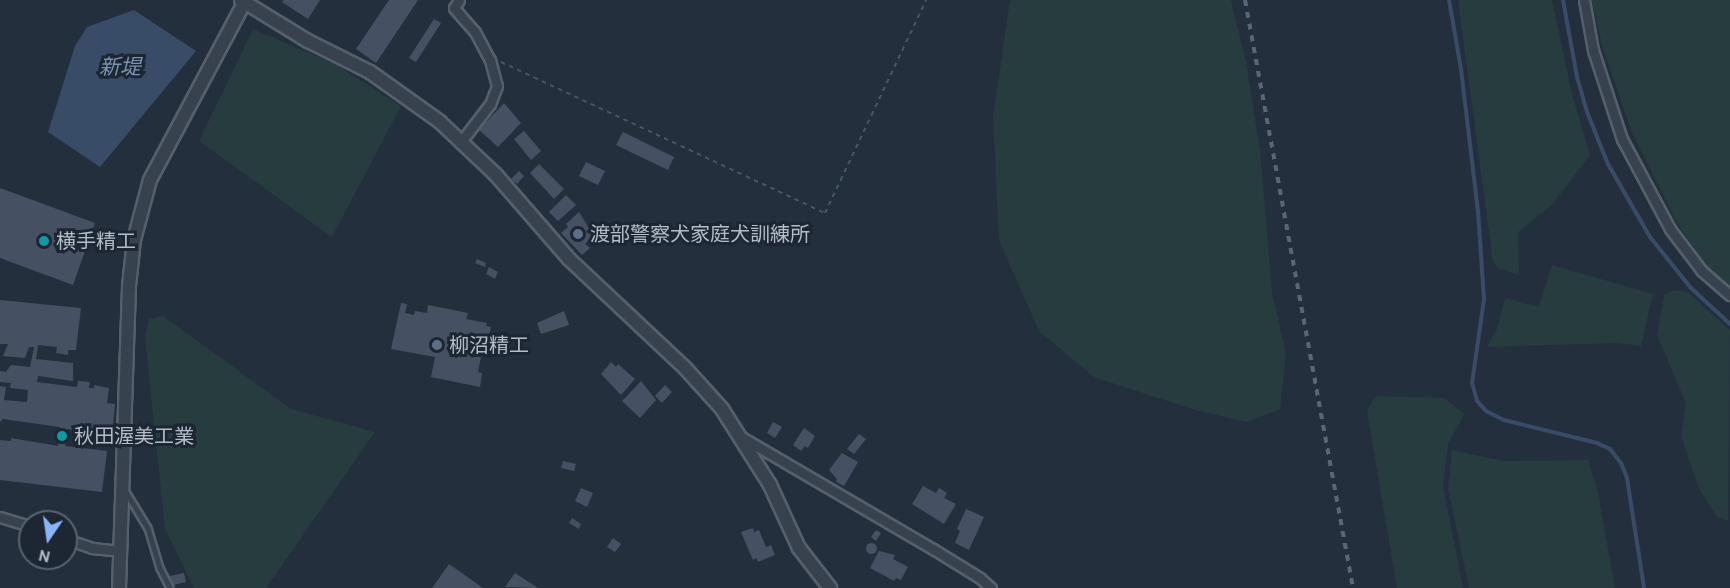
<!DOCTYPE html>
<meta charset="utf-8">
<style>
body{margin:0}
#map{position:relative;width:1730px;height:588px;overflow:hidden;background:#242f3e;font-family:Cabin,"Noto Sans JP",sans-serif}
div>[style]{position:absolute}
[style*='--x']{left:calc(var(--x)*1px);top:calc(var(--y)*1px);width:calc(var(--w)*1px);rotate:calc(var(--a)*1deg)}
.green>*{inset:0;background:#263c3f}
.water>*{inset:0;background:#394c67}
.stream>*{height:4px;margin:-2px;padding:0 2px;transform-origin:2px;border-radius:2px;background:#394c67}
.building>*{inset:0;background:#455162}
.round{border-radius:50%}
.path>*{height:2px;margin-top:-1px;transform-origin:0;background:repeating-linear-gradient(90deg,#44595c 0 4.5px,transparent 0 9px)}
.roads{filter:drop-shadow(2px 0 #565f6c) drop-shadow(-2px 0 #565f6c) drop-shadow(0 2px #565f6c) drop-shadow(0 -2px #565f6c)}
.service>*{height:4.5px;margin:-2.25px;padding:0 2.25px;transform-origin:2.25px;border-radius:2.25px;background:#38414e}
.minor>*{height:9px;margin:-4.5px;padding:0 4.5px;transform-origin:4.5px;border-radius:4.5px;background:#38414e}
.tertiary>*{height:12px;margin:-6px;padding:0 6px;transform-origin:6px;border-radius:6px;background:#38414e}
.rail>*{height:4px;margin-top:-2px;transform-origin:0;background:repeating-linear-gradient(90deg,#5a6575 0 6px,transparent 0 12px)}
.dots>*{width:16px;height:16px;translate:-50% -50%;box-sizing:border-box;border:3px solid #1d2633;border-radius:50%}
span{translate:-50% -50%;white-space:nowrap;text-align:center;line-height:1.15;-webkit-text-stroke:6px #1d2633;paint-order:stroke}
.poi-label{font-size:20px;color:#b4bcc9}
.left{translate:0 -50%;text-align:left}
.water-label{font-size:21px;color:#7c92b1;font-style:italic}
.north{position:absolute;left:18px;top:510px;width:60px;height:60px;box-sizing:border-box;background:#1d2633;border:2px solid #59626f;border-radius:50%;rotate:193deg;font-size:16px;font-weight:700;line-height:24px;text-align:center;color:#b4bcc9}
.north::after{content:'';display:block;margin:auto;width:21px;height:27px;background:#8ab4f8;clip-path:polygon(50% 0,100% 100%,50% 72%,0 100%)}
</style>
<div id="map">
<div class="green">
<i style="clip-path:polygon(1010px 0,1231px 0,1246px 62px,1260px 150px,1272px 292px,1286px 353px,1280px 409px,1247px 422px,1195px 410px,1094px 377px,1039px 331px,999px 240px,993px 117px)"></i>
<i style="clip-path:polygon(1458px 0,1552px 0,1572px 94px,1590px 155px,1552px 205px,1518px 232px,1519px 275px,1499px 269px,1493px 262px)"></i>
<i style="clip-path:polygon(1591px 0,1730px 0,1730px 286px,1707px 266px,1677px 223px,1631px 130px,1603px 49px)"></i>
<i style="clip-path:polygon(253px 29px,335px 64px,401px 106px,332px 237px,199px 141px)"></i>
<i style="clip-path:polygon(1552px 265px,1653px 294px,1641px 346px,1618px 343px,1487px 347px,1497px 329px,1505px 298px,1539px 307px)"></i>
<i style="clip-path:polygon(1674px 290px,1687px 292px,1730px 330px,1728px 521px,1718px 518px,1699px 489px,1681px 436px,1686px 403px,1657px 335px,1664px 295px)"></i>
<i style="clip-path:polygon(163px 316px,291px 409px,375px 432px,266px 588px,194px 588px,165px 529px,145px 337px,149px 319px)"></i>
<i style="clip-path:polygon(1376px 396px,1444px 398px,1464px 414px,1448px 444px,1443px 486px,1463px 588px,1397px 588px,1367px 411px)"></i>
<i style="clip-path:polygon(1452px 450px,1503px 461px,1588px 460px,1598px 492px,1615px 588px,1469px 588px,1448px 488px)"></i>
</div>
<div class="water">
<i style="clip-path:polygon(134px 10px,196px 51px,100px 167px,48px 132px,75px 46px,87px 27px)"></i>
</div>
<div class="stream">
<i style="--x:1449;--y:0;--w:70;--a:80.1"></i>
<i style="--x:1461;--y:69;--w:143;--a:83.2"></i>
<i style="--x:1478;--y:211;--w:88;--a:86.1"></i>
<i style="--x:1484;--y:299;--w:85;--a:98.1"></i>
<i style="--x:1472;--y:383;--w:19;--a:74"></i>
<i style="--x:1477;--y:401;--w:13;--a:48"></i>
<i style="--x:1486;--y:411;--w:20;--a:27"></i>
<i style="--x:1504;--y:420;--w:96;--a:13.9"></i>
<i style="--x:1597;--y:443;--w:14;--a:25"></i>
<i style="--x:1610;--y:449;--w:18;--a:52"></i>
<i style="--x:1621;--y:463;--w:16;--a:68"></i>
<i style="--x:1627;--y:478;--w:111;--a:81.2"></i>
<i style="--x:1563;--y:0;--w:78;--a:79.7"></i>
<i style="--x:1577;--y:77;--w:36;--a:74"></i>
<i style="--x:1587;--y:112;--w:56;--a:68"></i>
<i style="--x:1608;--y:164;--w:84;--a:60.1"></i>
<i style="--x:1650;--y:237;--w:65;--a:51.2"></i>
<i style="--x:1691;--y:288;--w:53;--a:42.7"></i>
</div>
<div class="building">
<i style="clip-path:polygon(284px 0,320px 0,308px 19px,282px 2px)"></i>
<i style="clip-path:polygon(389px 0,418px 0,376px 63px,356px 49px)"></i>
<i style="clip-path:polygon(434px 19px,441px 23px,416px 62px,409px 58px)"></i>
<i style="clip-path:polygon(504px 103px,521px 123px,498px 147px,479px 130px)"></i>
<i style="clip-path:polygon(524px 131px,541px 151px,531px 160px,514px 139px)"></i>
<i style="clip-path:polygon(623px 132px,674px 157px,668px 170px,616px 145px)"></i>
<i style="clip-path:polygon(586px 162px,605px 171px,598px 185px,579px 176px)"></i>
<i style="clip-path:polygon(539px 164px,564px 189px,554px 199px,530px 173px)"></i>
<i style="clip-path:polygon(519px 171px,524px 176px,517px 184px,511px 179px)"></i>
<i style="clip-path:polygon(0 188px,95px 223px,73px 285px,0 258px)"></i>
<i style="clip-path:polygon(566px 195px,576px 205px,558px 221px,549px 212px)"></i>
<i style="clip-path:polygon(579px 212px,594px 236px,585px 244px,590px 248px,582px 255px,561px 233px,568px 227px,566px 224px)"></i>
<i style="clip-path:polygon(477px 259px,486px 263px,485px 267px,475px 263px)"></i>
<i style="clip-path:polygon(489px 267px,498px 272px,495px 279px,486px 274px)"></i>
<i style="clip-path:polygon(0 300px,81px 308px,76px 350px,68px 350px,68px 355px,56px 353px,57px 347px,38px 345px,36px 359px,73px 363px,73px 381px,38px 376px,37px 382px,77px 387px,78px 381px,90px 382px,89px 388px,94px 388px,94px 385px,109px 388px,107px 403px,115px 404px,112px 434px,67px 429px,65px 446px,107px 451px,102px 492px,0 480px,0 440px,11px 441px,11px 438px,58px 446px,60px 427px,3px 419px,0 422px,0 386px,6px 387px,4px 400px,27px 402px,28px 390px,10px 388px,11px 383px,0 382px,0 371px,6px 372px,11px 365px,30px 367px,34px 347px,29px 347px,25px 358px,3px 356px,8px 344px,0 344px)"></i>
<i style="clip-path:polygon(401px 303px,407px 304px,405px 313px,414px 315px,415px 311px,427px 313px,428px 305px,468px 313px,466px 319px,487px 323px,486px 326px,491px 327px,488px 341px,484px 341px,478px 372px,482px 373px,480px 387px,431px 377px,435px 357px,391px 349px)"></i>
<i style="clip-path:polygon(564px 311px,569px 325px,541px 334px,537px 323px)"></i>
<i style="clip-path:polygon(611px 362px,616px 367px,618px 364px,635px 379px,621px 395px,601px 374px)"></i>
<i style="clip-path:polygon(641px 381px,656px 400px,640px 418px,622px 401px)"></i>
<i style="clip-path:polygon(665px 385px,672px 392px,662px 403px,655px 396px)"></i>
<i style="clip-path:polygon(773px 422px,782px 427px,775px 438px,767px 433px)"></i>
<i style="clip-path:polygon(804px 428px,815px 436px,808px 448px,805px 446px,801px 451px,793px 445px)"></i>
<i style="clip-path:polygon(859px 434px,866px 439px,854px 454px,847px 449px)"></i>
<i style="clip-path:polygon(842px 453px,858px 462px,844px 486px,836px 482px,837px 479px,829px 470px)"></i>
<i style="clip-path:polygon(563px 461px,576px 464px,574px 471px,561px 468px)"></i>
<i style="clip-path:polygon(923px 486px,936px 493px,939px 488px,947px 493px,944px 498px,956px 504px,944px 524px,912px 504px)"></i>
<i style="clip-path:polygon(581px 488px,593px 493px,587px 507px,575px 501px)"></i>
<i style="clip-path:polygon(966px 509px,984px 517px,969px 550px,955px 543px,960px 531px,957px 529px)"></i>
<i style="clip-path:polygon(572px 518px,581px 524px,579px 529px,569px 523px)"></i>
<i style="clip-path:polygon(753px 528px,754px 532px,759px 530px,766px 547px,771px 545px,775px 555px,758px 562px,756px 558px,753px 560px,741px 532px)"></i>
<i style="clip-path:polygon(876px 530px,881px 533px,876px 541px,871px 537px)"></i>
<i style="clip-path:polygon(613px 538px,621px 544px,615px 552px,607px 547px)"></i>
<i class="round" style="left:865.5px;top:542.5px;width:11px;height:11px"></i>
<i style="clip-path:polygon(879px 551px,895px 555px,893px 559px,908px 567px,901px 580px,896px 578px,894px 581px,870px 568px)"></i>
<i style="clip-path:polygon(449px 564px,483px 588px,432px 588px)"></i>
<i style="clip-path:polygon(184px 573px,186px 582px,173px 585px,170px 576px)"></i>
<i style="clip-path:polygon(515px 573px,538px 588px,505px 587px)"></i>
</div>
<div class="path">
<i style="--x:501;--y:62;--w:357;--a:25"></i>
<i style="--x:825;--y:213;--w:236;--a:-64.6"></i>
</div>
<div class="roads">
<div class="service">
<i style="--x:126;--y:492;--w:42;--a:58.6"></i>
<i style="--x:148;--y:528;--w:42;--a:73.3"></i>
<i style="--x:160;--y:568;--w:22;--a:63"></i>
</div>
<div class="minor">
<i style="--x:459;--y:0;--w:9;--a:122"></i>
<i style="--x:454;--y:8;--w:32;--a:49"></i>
<i style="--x:475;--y:32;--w:32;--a:62"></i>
<i style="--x:490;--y:60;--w:27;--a:75"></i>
<i style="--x:497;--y:86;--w:19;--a:111"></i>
<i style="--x:490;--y:104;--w:49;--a:127.6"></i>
<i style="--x:1584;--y:0;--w:51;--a:79.8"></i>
<i style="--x:1593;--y:50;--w:94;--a:72"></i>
<i style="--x:1622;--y:139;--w:102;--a:61.9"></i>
<i style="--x:1670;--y:229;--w:53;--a:52.7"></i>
<i style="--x:1702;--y:271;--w:37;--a:41"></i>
<i style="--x:743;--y:438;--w:220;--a:30.3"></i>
<i style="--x:933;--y:549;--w:55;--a:31.7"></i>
<i style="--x:980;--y:578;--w:15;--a:42"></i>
<i style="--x:0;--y:517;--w:31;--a:17"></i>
<i style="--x:66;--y:539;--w:28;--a:19"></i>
<i style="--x:92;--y:548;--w:29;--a:6"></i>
</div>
<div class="tertiary">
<i style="--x:241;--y:0;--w:79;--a:31.5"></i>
<i style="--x:308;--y:41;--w:69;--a:26.6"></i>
<i style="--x:370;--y:72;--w:86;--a:35.5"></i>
<i style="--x:440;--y:122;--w:77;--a:43.4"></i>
<i style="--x:496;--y:175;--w:111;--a:49"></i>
<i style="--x:569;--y:259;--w:159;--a:43.2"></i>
<i style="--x:685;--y:368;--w:55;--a:47.9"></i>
<i style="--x:722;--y:409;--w:90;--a:57.7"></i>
<i style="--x:770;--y:485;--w:69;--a:65.3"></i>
<i style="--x:799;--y:548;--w:51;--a:52.2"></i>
<i style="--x:119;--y:588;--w:302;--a:-88.1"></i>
<i style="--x:129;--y:286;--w:46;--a:-83.8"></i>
<i style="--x:134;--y:240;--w:62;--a:-75.1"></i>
<i style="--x:150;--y:180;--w:200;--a:-62"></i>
</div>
</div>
<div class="rail">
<i style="--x:1245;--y:0;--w:598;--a:79.59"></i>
</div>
<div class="dots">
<i style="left:578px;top:234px;background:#5c6f8a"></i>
<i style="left:44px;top:241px;background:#0f9aa8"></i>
<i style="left:437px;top:345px;background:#5c6f8a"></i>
<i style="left:62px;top:436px;background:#0f9aa8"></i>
</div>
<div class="poi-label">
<span class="left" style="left:590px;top:234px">渡部警察犬家庭犬訓練所</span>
<span class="left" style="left:56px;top:241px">横手精工</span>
<span class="left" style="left:449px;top:345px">柳沼精工</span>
<span class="left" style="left:74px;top:436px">秋田渥美工業</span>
</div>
<div class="water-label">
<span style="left:120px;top:67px">新堤</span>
</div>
<div class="north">N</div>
</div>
